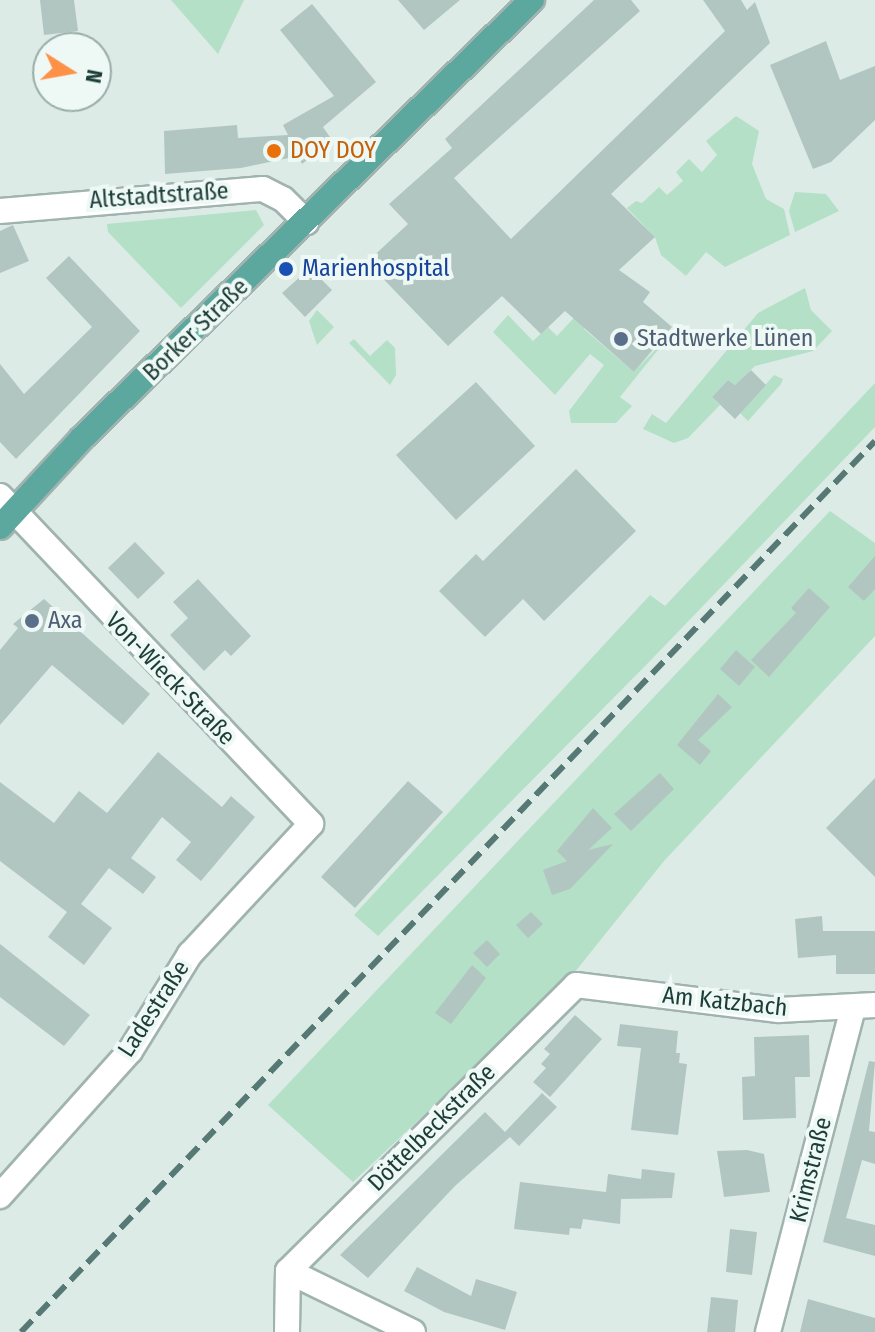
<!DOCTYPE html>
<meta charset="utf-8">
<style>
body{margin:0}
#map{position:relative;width:875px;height:1332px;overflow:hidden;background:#ddebe7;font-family:"Fira Sans Condensed",sans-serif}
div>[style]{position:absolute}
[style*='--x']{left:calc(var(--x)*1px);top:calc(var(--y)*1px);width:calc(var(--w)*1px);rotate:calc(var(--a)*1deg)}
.green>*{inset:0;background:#b3e0c6}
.building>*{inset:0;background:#b2c6c1}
.roads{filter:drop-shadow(2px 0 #a0b3af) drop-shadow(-2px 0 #a0b3af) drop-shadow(0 2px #a0b3af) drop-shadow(0 -2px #a0b3af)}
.street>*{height:24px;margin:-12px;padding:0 12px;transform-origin:12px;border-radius:12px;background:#fff}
.primary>*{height:24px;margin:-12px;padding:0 12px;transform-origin:12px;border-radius:12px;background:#5ca79e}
.rail>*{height:6px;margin-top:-3px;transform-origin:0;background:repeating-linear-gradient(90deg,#577975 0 16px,transparent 0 24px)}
.dots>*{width:22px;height:22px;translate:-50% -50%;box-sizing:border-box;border:4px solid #eef8f4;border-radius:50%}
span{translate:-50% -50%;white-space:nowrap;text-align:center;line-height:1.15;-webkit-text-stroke:8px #eef8f4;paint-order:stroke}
.food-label{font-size:24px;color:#c56008}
.left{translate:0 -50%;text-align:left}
.street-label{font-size:24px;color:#1d3d39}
.transit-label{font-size:24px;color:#164399}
.service-label{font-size:24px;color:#4e5e75}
.north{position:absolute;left:32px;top:32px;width:80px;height:80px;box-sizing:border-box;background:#eef8f4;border:2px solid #9aada9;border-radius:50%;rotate:101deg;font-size:22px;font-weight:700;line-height:32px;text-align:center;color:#1d3d39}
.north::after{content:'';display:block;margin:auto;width:28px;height:36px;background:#ff9048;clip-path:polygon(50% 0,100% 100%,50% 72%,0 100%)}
</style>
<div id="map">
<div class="green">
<i style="clip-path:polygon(171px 0,244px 0,218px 54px)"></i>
<i style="clip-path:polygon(736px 116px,759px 131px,752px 164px,766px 199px,784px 209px,790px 235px,725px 267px,706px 252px,686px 276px,661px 255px,655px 237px,627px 208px,636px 201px,642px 203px,659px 187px,667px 195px,683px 181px,676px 172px,689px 159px,702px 172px,717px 155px,706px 141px)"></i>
<i style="clip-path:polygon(795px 192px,826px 194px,839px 211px,795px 232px,789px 211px)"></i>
<i style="clip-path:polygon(256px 210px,264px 225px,181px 308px,108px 232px,107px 224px)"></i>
<i style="clip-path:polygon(805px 288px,811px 310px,832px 331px,813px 351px,755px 366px,735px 385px,728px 380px,712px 397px,720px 405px,688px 438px,674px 443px,643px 429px,652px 414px,666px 423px,758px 313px)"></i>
<i style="clip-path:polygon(597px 293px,608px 302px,584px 329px,634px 372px,674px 330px,620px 397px,632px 406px,616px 423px,571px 423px,569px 411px,604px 365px,590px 354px,555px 395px,493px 332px,508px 315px,533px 341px,548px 327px,557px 336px)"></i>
<i style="clip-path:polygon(317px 310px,334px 327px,317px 345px,309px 321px)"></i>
<i style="clip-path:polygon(354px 339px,370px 356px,387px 340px,395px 348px,396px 375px,390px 385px,349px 343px)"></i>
<i style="clip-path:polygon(774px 375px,783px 379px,781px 384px,748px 421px,740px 413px)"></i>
<i style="clip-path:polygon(875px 383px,875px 427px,651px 660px,378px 936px,354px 915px,650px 595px,665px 606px)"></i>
<i style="clip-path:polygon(830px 511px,875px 543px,875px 636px,664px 861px,574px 973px,353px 1182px,268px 1105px)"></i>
</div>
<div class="building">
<i style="clip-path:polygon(40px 0,74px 0,78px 31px,44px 35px)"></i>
<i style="clip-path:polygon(398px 0,460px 0,424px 30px)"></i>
<i style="clip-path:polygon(594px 0,631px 0,640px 11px,454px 178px,511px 239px,725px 31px,703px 0,741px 0,747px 10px,755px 2px,770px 43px,611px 194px,655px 237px,619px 270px,650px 292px,643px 302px,672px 327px,634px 372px,565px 311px,541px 334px,502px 296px,448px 346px,367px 262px,408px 224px,389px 204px,452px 148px,445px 139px)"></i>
<i style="clip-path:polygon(312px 4px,376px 82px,323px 127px,332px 140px,302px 164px,298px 156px,241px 168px,165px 174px,164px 131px,237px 125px,238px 138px,288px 135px,283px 125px,334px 96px,280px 30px)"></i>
<i style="clip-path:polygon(826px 41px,840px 80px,875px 66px,875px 120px,831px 162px,813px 169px,770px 65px)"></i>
<i style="clip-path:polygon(13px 225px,29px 261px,0 273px,0 231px)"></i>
<i style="clip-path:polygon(69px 256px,140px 331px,16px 459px,0 442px,0 364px,24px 394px,92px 327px,46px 278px)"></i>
<i style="clip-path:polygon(310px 268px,332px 290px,305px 317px,282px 293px)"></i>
<i style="clip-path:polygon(751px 370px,766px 385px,735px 419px,712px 397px,728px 380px,735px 385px)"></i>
<i style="clip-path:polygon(476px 382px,535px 446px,456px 520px,396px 455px)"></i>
<i style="clip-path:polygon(576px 469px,636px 531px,544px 621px,523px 599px,485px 637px,439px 591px,476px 554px,483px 561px)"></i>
<i style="clip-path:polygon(135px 542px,165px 573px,138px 599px,108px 568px)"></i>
<i style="clip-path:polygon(875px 556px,875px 589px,864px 601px,848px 587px)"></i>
<i style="clip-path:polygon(198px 579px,251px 636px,231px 656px,225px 650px,204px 671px,170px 635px,188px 618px,173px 602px)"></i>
<i style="clip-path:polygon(809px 588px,830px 607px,769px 677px,751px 660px,796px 613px,791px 608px)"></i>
<i style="clip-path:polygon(44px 599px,150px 694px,123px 725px,52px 665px,0 725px,0 650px,18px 628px,13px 624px)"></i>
<i style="clip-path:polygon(736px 650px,755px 667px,739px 686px,720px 669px)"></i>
<i style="clip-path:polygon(718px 694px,732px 707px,698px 740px,711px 751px,700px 765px,677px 745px)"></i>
<i style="clip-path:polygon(158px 752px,222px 807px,231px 796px,255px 817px,201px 881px,176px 860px,191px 842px,162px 817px,131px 858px,156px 877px,143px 894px,109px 868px,81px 904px,112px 928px,84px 965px,48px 937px,67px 912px,0 861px,0 782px,54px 823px,79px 791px,107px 813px)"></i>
<i style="clip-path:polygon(660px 773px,674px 789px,631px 831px,614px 814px)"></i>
<i style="clip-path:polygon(875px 778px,875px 877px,826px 828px)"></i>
<i style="clip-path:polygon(408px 781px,443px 812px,355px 908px,321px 877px)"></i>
<i style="clip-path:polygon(593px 808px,612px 828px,588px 850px,613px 844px,570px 889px,552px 895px,543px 870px,567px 861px,557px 851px)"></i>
<i style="clip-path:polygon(531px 912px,543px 924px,528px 938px,516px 925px)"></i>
<i style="clip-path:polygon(822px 916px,823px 931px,875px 931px,875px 974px,836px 974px,836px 955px,798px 958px,795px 919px)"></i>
<i style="clip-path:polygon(487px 940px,500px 954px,487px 967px,473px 953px)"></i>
<i style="clip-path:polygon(0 944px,90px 1015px,64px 1046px,0 997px)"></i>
<i style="clip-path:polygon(472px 965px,486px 978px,451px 1024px,435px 1013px)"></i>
<i style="clip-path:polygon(575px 1015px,602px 1039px,550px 1097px,533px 1082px,546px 1068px,541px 1064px,550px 1054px,544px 1049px)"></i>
<i style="clip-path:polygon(620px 1024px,678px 1031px,676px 1053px,680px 1053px,679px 1063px,687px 1064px,678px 1135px,631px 1130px,641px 1048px,617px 1046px)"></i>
<i style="clip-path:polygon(809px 1035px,810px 1077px,795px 1077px,796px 1118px,743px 1120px,742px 1077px,755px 1076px,754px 1037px)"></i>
<i style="clip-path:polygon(869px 1061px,875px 1062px,869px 1131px,875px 1132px,875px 1164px,862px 1160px,846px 1218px,875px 1225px,875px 1256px,823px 1242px)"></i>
<i style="clip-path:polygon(542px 1093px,557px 1107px,519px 1146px,510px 1137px,455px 1186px,368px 1278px,340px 1255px,485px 1112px,505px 1132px)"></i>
<i style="clip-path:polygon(747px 1150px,764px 1154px,770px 1192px,724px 1197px,717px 1151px)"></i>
<i style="clip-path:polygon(642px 1169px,675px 1173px,672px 1198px,621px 1199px,620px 1224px,583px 1219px,581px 1229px,570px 1228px,569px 1235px,514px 1229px,520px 1182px,606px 1192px,608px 1174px,641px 1179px)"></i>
<i style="clip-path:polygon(730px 1229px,757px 1232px,752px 1275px,726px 1272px)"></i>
<i style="clip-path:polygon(417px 1267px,471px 1296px,476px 1279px,517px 1292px,505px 1330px,444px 1312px,404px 1291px)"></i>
<i style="clip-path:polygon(711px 1297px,738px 1300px,735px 1332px,707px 1332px)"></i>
<i style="clip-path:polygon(808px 1299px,875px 1318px,875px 1332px,800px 1332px)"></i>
</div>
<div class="roads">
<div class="street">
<i style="--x:0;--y:211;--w:264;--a:-4.8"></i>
<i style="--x:263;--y:189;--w:22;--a:27"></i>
<i style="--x:283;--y:199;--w:33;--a:45"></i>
<i style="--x:0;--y:496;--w:452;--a:46.5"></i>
<i style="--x:311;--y:824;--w:178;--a:132.9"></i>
<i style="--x:190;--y:954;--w:114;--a:121.7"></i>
<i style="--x:130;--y:1051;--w:195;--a:131.9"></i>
<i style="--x:288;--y:1271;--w:406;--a:-44.8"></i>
<i style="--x:576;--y:985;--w:204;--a:7.1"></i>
<i style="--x:778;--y:1010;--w:97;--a:-3"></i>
<i style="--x:288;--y:1271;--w:139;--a:26"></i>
<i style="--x:287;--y:1332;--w:61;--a:-89.1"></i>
<i style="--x:768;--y:1332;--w:336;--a:-75.3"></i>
</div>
<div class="primary">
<i style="--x:0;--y:527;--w:121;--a:-47.3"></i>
<i style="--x:82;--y:438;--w:628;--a:-44.23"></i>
</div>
</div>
<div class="rail">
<i style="--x:21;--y:1332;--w:1234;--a:-46.21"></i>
</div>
<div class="dots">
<i style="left:274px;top:151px;background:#e8710a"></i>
<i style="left:286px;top:269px;background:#1a4fb4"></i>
<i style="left:621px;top:339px;background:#5c6f8a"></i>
<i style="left:32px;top:621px;background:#5c6f8a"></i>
</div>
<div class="food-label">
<span class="left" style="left:290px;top:151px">DOY DOY</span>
</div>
<div class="street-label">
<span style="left:159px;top:196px;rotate:-4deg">Altstadtstraße</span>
<span style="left:196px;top:330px;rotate:-44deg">Borker Straße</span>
<span style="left:170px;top:679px;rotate:46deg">Von-Wieck-Straße</span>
<span style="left:725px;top:1002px;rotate:6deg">Am Katzbach</span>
<span style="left:154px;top:1009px;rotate:-57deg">Ladestraße</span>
<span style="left:432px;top:1128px;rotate:-45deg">Döttelbeckstraße</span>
<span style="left:811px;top:1170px;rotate:-76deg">Krimstraße</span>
</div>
<div class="transit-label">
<span class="left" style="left:302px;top:269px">Marienhospital</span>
</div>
<div class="service-label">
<span class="left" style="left:637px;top:339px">Stadtwerke Lünen</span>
<span class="left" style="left:48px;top:621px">Axa</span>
</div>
<div class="north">N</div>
</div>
